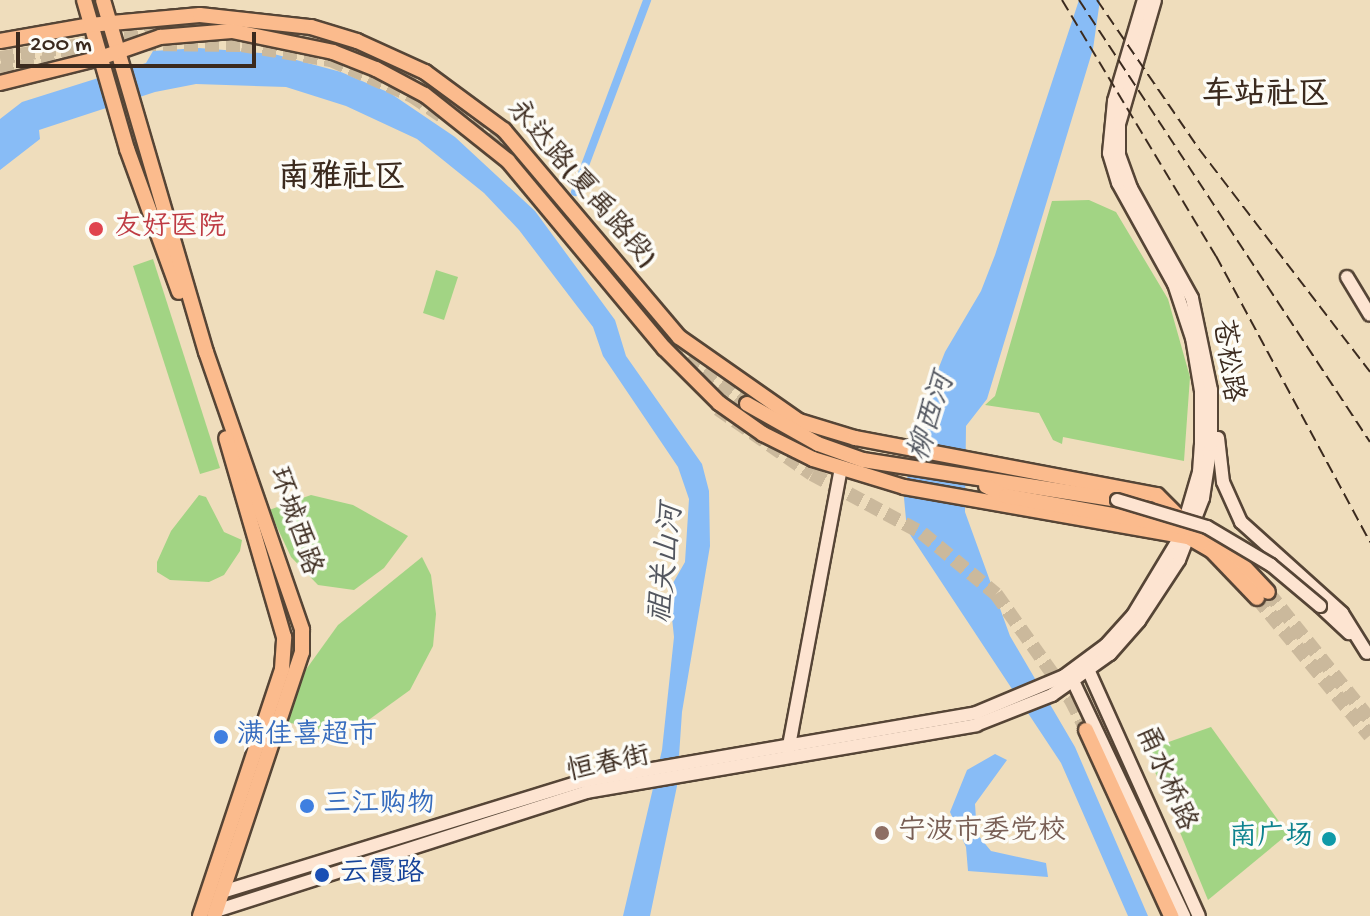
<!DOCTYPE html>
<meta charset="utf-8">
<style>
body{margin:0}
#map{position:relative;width:1370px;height:916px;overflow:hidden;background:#efddbc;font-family:"Gochi Hand","LXGW WenKai TC",sans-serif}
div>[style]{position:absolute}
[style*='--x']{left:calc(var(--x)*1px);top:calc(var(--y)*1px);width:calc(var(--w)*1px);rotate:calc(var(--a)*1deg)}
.green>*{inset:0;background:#a2d484}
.water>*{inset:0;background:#88bcf6}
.canal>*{height:8px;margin:-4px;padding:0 4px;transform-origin:4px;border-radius:4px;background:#88bcf6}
.primary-tunnel>*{height:14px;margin-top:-7px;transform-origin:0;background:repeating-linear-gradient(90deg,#cbb99c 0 14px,transparent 0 21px)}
.trunk-tunnel>*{height:14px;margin-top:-7px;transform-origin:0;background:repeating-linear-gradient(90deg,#cbb99c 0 14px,transparent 0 21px)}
.roads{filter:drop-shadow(2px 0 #564536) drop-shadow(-2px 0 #564536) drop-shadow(0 2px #564536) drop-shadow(0 -2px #564536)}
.secondary>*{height:12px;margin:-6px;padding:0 6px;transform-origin:6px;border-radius:6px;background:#fde4d1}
.primary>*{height:14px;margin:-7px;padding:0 7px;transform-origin:7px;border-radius:7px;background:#fbbb8d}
.trunk>*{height:14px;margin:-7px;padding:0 7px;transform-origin:7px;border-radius:7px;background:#fbbb8d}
.rail>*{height:2px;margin-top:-1px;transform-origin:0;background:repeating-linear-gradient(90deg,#3b2a1e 0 12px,transparent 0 18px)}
.bridges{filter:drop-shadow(2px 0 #564536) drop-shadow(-2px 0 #564536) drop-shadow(0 2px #564536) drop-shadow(0 -2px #564536)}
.secondary-bridge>*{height:12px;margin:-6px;padding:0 6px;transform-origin:6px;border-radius:6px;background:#fde4d1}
.dots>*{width:22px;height:22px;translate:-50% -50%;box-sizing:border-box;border:4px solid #fdfcf7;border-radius:50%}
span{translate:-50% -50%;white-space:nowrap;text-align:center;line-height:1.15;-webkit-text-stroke:7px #fdfcf7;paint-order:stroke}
.street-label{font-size:28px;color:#3b2a1e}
.health-label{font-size:28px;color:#be3a42}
.left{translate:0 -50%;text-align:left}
.shop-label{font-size:28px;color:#366cbe}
.education-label{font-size:28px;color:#785e54}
.culture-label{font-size:28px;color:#0d838f}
.right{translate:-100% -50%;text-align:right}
.transit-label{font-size:28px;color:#164399}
.water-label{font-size:30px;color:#52565f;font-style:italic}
.quarter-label{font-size:32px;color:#3b2a1e;font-weight:700}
.scale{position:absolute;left:16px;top:32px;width:240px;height:36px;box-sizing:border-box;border:4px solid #3b2a1e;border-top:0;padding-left:10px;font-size:24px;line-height:28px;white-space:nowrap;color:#3b2a1e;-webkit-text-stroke:6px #fdfcf7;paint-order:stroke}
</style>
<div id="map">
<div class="green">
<i style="clip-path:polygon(1089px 200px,1116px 212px,1168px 299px,1190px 377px,1184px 461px,1063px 437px,1062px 444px,1053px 440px,1039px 413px,985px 405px,995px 396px,1052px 201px)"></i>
<i style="clip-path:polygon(153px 259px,220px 468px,200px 474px,133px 266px)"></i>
<i style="clip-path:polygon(436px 270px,458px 277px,444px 320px,423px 313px)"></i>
<i style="clip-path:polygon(199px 495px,206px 497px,224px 532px,242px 540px,240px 551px,224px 575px,209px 582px,170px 580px,157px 572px,157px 562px,171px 531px)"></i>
<i style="clip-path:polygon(311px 495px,353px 505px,408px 536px,384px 568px,354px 590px,318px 585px,291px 557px,269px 510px)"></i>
<i style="clip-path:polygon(422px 557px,431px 575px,436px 614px,433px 646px,410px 690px,363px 724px,317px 729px,282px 721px,297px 682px,338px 625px)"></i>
<i style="clip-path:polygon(1211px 727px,1288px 834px,1208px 900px,1146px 750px)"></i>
</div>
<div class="water">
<i style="clip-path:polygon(1079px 0,1100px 0,1093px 49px,987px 399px,966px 426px,965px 512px,1010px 636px,1075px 747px,1148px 916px,1128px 916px,1061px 763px,907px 530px,904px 498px,916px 425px,945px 352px,981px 291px,995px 255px)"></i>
<i style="clip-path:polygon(199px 48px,274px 54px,341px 72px,390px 93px,455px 137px,535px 211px,615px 320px,626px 356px,702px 464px,709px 491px,710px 546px,682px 712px,677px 786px,650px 916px,623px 916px,662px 750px,674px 637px,669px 590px,685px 562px,689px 499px,678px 467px,603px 356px,593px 327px,519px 230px,484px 193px,417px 139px,346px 106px,286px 87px,196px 84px,155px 92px,39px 130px,40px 139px,0 170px,0 119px,22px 102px,146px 63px,153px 51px)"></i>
<i style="clip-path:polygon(995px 754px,1007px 760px,975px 804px,977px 834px,991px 851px,1046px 863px,1048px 877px,968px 871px,966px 847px,950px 812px,967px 770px)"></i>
</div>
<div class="canal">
<i style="--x:575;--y:192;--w:205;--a:-69.4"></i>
</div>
<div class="primary-tunnel">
<i style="--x:1268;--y:592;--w:164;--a:51.4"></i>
<i style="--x:1257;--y:598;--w:178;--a:50.7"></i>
</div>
<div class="trunk-tunnel">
<i style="--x:240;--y:28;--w:102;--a:11.9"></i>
<i style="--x:142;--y:44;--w:100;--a:0.6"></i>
<i style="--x:242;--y:45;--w:90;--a:9.6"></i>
<i style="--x:331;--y:60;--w:89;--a:24"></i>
<i style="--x:412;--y:96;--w:40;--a:34"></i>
<i style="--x:0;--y:58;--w:173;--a:-9.3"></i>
<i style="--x:367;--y:59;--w:39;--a:19"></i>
<i style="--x:404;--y:72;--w:122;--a:36"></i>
<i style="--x:503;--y:144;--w:262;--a:50.1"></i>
<i style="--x:671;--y:345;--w:96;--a:37.8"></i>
<i style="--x:0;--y:71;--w:104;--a:-11.1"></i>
<i style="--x:718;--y:409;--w:114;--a:34.7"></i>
<i style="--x:812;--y:474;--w:125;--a:28.2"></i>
<i style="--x:922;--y:533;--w:96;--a:39.5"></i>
<i style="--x:996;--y:594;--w:130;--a:54.7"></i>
<i style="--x:1071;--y:700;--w:34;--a:63"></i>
</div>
<div class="roads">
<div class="secondary">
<i style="--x:1347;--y:277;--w:44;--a:58.8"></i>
<i style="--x:1218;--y:438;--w:44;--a:83.5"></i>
<i style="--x:1223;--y:482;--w:44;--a:65.8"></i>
<i style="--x:1241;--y:522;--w:136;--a:42"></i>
<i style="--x:1342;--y:613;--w:47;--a:58"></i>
<i style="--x:1320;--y:606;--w:40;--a:43"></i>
<i style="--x:1086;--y:665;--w:275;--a:65.8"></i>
<i style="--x:1074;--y:683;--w:258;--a:64.7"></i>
<i style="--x:788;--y:751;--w:287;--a:-79.4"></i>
<i style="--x:222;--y:892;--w:378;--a:-17.1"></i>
<i style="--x:583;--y:781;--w:399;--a:-9.8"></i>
<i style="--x:976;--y:713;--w:95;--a:-22.8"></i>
<i style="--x:1064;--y:676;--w:52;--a:-36.4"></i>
<i style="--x:1106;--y:645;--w:40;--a:-48"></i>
<i style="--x:1133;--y:615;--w:91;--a:-58.9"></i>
<i style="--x:1180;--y:537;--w:68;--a:-73.7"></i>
<i style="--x:1199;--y:472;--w:27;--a:-86"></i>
<i style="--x:1201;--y:445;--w:54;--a:-90"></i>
<i style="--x:1201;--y:391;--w:54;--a:-99.6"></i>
<i style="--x:1192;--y:338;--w:57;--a:-108.4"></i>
<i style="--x:1174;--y:284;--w:115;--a:-119"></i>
<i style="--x:1118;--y:183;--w:31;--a:-107"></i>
<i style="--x:1109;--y:153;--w:52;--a:-84.5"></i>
<i style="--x:1114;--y:101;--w:105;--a:-73.5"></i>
<i style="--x:216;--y:911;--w:389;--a:-17.8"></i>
<i style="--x:586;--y:792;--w:396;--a:-9.7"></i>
<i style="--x:976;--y:725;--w:82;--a:-21.5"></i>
<i style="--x:1052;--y:695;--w:71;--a:-35.3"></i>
<i style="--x:1110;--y:654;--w:44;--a:-48.7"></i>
<i style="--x:1139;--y:621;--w:73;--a:-56.7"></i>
<i style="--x:1179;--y:560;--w:66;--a:-68.8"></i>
<i style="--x:1203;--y:498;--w:54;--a:-81.4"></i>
<i style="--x:1211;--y:445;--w:55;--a:-90"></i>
<i style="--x:1211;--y:390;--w:94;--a:-101.7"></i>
<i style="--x:1192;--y:298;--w:126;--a:-119"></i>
<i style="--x:1131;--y:188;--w:35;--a:-110"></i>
<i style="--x:1119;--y:155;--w:31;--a:-90"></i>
<i style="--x:1119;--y:124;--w:129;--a:-73.8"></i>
</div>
<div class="primary">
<i style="--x:84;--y:0;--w:155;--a:73.9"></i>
<i style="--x:127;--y:149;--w:152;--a:70"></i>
<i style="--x:103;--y:0;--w:367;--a:73.7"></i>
<i style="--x:206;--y:352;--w:294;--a:70.9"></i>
<i style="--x:302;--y:630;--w:22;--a:90"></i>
<i style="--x:302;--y:652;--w:278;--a:108.4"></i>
<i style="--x:0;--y:41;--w:91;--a:-10.1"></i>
<i style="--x:90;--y:25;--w:110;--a:-5.2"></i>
<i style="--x:200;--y:15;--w:112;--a:6.2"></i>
<i style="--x:311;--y:27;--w:48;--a:16.9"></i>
<i style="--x:357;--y:41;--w:75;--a:24.5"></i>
<i style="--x:425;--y:72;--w:98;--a:36.3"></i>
<i style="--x:504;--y:130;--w:271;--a:49.8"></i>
<i style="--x:679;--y:337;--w:146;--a:35"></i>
<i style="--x:799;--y:421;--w:59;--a:16.9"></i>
<i style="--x:855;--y:438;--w:307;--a:10.7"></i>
<i style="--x:1157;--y:495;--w:48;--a:45"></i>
<i style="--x:1191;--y:529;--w:55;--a:33.1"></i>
<i style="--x:1237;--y:559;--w:45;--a:46.8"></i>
<i style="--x:0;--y:83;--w:103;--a:-14"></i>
<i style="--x:100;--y:58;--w:64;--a:-19.3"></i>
<i style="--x:160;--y:37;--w:72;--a:-4.8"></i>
<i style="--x:232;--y:31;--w:103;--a:11.7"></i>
<i style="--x:333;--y:52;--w:46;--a:21.6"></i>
<i style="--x:376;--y:69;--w:55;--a:28"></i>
<i style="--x:425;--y:95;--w:106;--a:38.5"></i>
<i style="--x:508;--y:161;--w:244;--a:50.2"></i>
<i style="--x:664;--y:348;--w:78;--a:45"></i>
<i style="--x:719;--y:403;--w:54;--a:35.2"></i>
<i style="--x:763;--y:434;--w:56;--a:26.6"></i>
<i style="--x:813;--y:459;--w:95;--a:17.1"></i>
<i style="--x:904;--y:487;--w:288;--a:10"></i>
<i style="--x:1188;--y:537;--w:28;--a:30"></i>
<i style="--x:1212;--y:551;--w:65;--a:46.2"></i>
<i style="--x:200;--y:916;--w:260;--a:-71.6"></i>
<i style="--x:282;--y:669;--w:32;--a:-86"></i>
<i style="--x:284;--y:637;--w:207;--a:-106.2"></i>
</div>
<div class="trunk">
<i style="--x:747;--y:404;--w:81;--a:29.4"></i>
<i style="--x:818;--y:444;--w:48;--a:19.6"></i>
<i style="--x:863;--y:460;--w:257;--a:8.9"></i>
<i style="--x:986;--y:486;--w:22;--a:27"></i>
<i style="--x:1006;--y:496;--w:188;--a:10.1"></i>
<i style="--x:1086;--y:730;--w:205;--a:65.4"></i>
</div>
</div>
<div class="rail">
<i style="--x:1062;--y:0;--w:299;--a:59"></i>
<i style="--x:1216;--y:256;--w:325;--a:61.7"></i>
<i style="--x:1079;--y:0;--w:529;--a:56.64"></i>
<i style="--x:1097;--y:0;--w:181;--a:55.6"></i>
<i style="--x:1199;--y:149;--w:281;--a:52.5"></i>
</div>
<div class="bridges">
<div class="secondary-bridge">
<i style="--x:1117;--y:500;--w:94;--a:16.7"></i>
<i style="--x:1207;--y:527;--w:74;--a:30.7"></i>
<i style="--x:1271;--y:565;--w:64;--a:39.9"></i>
</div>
</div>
<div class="dots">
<i style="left:96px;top:229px;background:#e0444e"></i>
<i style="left:221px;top:737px;background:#3f7fe0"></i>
<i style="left:307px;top:806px;background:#3f7fe0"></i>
<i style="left:882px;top:833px;background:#8d6e63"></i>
<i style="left:1329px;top:839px;background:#0f9aa8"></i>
<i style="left:322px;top:875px;background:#1a4fb4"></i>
</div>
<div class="street-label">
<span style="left:580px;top:185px;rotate:49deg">永达路(夏禹路段)</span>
<span style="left:1226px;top:361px;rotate:82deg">苍松路</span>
<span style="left:293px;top:522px;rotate:71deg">环城西路</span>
<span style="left:609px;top:766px;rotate:-12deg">恒春街</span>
<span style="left:1164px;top:779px;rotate:66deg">甬水桥路</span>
</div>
<div class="health-label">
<span class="left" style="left:114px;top:229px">友好医院</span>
</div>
<div class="shop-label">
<span class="left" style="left:237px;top:737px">满佳喜超市</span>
<span class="left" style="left:323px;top:806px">三江购物</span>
</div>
<div class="education-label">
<span class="left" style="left:898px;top:833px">宁波市委党校</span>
</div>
<div class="culture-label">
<span class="right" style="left:1313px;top:839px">南广场</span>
</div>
<div class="transit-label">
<span class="left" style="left:340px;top:875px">云霞路</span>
</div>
<div class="water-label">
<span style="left:934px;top:418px;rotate:-72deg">柳西河</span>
<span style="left:669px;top:564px;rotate:-84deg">祖关山河</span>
</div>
<div class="quarter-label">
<span style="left:1266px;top:97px">车站社区</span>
<span style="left:342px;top:180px">南雅社区</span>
</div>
<div class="scale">200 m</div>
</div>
